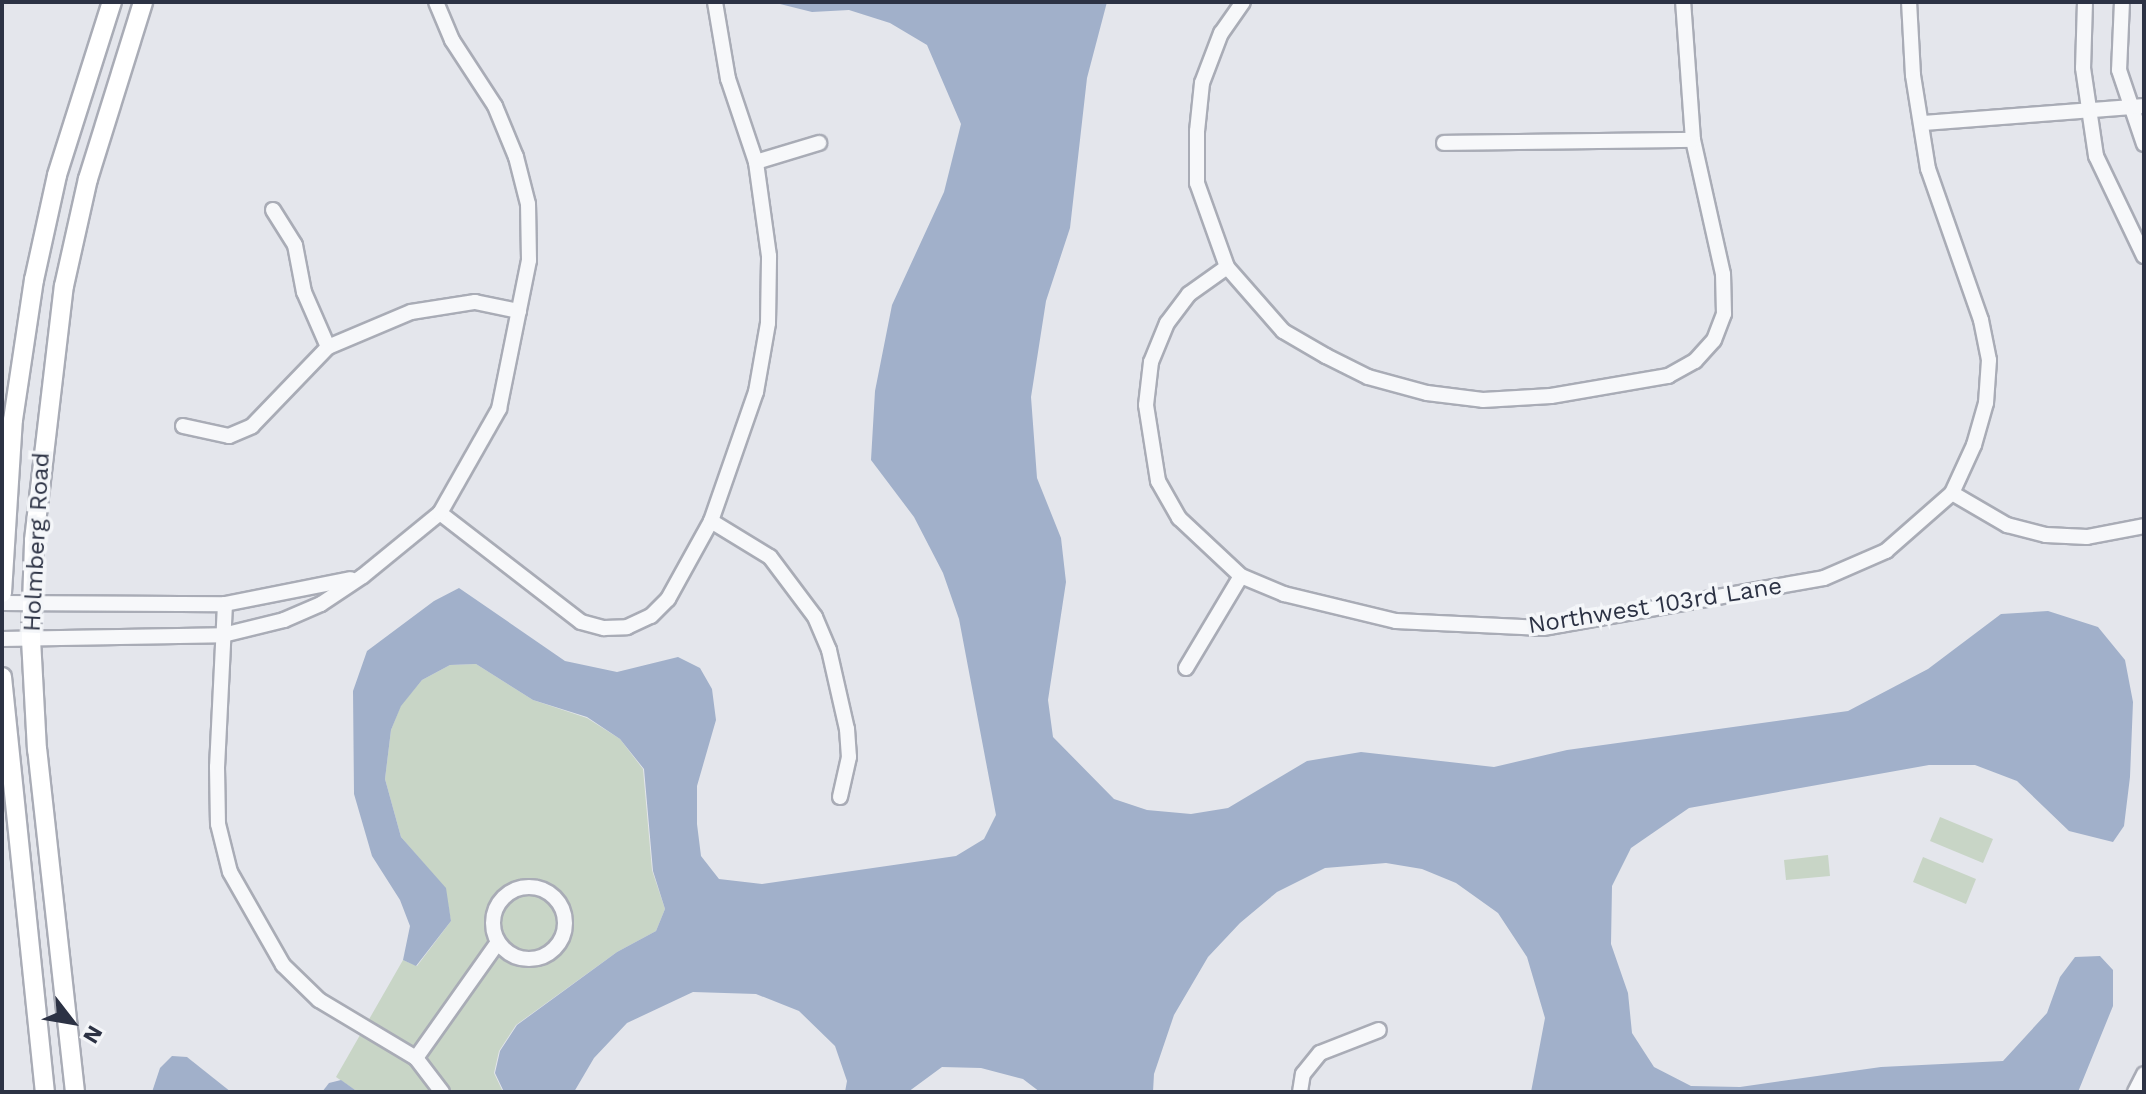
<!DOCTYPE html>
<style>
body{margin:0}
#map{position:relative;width:2146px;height:1094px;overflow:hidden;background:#e4e6ec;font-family:"Work Sans",sans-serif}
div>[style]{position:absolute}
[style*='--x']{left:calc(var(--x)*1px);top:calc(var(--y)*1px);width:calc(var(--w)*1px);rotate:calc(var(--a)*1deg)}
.green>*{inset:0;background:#c8d5c6}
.water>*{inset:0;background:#a1b0ca}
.roads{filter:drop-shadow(2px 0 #a9acb6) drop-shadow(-2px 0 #a9acb6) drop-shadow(0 2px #a9acb6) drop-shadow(0 -2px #a9acb6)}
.street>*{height:14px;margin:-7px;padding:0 7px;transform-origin:7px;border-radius:7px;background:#f7f8fa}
.street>.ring{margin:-7px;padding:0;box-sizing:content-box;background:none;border:14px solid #f7f8fa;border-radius:50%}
.secondary>*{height:18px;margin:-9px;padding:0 9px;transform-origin:9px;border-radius:9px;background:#fff}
span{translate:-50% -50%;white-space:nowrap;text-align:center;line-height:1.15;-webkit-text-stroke:7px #f4f6f9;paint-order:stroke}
.street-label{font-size:24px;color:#2c3244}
.frame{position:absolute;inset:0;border:4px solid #2c3244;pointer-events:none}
.north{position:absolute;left:32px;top:982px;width:80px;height:80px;-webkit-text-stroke:6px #f4f6f9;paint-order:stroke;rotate:121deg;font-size:22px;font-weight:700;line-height:32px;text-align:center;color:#2c3244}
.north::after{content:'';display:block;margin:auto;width:28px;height:36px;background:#2c3244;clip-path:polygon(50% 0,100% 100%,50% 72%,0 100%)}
</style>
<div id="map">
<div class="green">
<i style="clip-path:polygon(476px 664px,533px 700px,587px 718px,620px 739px,643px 769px,652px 870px,665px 909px,656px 931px,617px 952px,516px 1025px,499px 1051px,494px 1073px,503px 1092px,358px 1092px,336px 1077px,403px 960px,417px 966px,451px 921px,445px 888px,401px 837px,385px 779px,391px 730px,401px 705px,422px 680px,450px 665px)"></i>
<i style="clip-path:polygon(1940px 817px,1993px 839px,1983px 863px,1930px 841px)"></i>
<i style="clip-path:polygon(1828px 855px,1830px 876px,1786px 880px,1784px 860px)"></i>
<i style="clip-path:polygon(1923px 857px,1976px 879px,1966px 904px,1913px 882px)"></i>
</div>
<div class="water">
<i style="clip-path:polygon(772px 2px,1107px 2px,1087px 78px,1070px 228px,1046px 301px,1031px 397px,1037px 478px,1061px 538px,1066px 582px,1048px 700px,1053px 737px,1114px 799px,1147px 810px,1191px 814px,1228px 808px,1307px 761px,1361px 752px,1494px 767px,1567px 750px,1848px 711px,1928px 669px,2001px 614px,2048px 611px,2098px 627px,2125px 660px,2133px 702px,2130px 777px,2124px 826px,2113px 842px,2069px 831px,2017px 781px,1975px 765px,1929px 765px,1689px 808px,1631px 848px,1612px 886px,1611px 944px,1628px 993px,1632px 1033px,1654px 1067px,1691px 1086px,1740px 1087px,1881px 1067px,2003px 1061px,2047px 1013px,2060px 977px,2075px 957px,2100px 956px,2113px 970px,2113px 1006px,2078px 1092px,1531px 1092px,1545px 1018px,1527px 957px,1498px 913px,1456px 883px,1422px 869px,1386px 863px,1325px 868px,1277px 892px,1240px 923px,1208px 957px,1174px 1015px,1154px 1074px,1153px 1092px,1040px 1092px,1023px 1079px,981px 1068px,942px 1067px,908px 1092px,845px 1092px,847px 1081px,835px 1046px,799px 1011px,756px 994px,693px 992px,627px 1023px,594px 1058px,574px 1092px,504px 1092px,495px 1073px,500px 1051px,517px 1025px,617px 952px,656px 931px,665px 909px,653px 871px,644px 769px,620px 739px,587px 717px,533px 700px,476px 664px,450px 665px,422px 680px,401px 706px,391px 730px,385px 779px,401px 837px,446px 888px,451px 921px,416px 966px,403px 960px,410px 926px,400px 900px,372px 856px,354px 794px,353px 691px,367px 651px,434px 601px,459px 588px,565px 661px,617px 672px,678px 657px,700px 668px,712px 689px,716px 720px,697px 786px,697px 824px,701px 856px,719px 879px,762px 884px,956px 856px,984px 839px,996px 815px,959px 619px,943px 573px,914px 517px,871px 460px,875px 391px,892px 305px,944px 192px,961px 124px,927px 45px,890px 23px,849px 10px,812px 12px)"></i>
<i style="clip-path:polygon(172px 1056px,187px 1057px,231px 1092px,152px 1092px,160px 1068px)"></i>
<i style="clip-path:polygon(341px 1080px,358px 1092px,322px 1092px,329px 1083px)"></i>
</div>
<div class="roads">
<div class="street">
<i style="--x:1243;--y:2;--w:38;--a:125"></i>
<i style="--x:1221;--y:33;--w:53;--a:110.8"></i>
<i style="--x:1202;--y:83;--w:48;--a:95.9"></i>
<i style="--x:1197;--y:131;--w:52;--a:90"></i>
<i style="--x:1197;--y:183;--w:89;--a:70.3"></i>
<i style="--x:1227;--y:267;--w:85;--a:48.8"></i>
<i style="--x:1283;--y:331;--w:50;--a:30.2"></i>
<i style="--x:1326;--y:356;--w:47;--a:26.6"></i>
<i style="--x:1368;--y:377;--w:61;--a:15.2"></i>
<i style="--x:1427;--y:393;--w:56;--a:7.1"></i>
<i style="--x:1483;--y:400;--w:68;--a:-3.4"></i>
<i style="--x:1551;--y:396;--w:119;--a:-9.7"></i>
<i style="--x:1668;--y:376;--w:31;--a:-29"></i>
<i style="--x:1695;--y:361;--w:28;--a:-48"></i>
<i style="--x:1714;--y:340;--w:28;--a:-69"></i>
<i style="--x:1724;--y:314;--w:40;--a:-91.4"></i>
<i style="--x:1723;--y:274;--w:137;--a:-102.6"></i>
<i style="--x:1693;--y:140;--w:138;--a:-94.1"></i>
<i style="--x:2085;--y:2;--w:66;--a:91.7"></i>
<i style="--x:2083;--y:68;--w:89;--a:81.6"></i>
<i style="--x:2096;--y:156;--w:111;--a:64.4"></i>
<i style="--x:2122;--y:2;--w:68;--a:92.5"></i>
<i style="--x:2119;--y:70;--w:78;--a:71.3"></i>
<i style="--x:1924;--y:123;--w:221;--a:-4.4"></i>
<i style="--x:1444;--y:143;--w:249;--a:-0.7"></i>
<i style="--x:756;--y:162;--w:66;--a:-16.8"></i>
<i style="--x:273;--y:210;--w:41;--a:57.8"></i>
<i style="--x:295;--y:245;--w:48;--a:79.2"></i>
<i style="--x:304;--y:292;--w:60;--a:66.4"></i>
<i style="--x:1227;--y:267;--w:47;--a:144.6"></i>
<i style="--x:1189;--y:294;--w:36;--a:127"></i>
<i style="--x:1167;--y:323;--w:42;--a:112.3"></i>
<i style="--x:1151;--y:362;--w:43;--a:96.6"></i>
<i style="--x:1146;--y:405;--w:77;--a:81"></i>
<i style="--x:1158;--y:481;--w:43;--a:60.4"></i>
<i style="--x:1179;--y:518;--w:85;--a:43.1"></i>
<i style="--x:1241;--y:576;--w:47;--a:22.7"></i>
<i style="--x:1284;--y:594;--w:115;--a:13.6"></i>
<i style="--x:1396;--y:621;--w:147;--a:2.7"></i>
<i style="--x:1543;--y:628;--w:285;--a:-10.1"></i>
<i style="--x:1824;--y:578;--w:68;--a:-23.5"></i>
<i style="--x:1886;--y:551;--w:88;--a:-41.3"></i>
<i style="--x:1952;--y:493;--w:53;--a:-65.4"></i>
<i style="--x:1974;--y:445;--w:44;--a:-74.1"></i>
<i style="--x:1986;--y:403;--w:43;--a:-86"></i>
<i style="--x:1989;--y:360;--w:41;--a:-101.3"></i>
<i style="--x:1981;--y:320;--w:160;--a:-109.3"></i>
<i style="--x:1928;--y:169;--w:95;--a:-99.1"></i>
<i style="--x:1913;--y:75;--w:73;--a:-93.1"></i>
<i style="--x:183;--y:426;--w:47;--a:12.3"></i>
<i style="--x:229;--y:436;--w:25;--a:-23"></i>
<i style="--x:252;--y:426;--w:110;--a:-46.1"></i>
<i style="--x:328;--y:347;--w:90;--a:-22.9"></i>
<i style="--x:411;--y:312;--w:65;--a:-8.9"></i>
<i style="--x:475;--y:302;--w:45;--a:11.6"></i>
<i style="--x:1952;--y:493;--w:64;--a:30.2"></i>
<i style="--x:2007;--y:525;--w:40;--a:14.4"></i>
<i style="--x:2046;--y:535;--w:41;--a:2.8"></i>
<i style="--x:2087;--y:537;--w:58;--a:-10.9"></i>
<i style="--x:440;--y:513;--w:178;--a:37.7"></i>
<i style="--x:581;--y:622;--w:24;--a:15"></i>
<i style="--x:604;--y:628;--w:23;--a:-2"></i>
<i style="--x:627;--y:627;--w:26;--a:-25"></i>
<i style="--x:651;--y:616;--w:24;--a:-45"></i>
<i style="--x:668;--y:599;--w:89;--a:-61.1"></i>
<i style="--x:711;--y:521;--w:137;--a:-70.8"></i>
<i style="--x:756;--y:392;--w:70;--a:-80.1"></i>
<i style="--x:768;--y:323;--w:67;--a:-89.1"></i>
<i style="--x:769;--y:256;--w:95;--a:-97.9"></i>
<i style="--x:756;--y:162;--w:88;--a:-108.6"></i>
<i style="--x:728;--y:79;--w:78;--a:-99.6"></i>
<i style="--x:711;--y:521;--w:69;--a:31.4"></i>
<i style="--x:770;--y:557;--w:75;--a:53.1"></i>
<i style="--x:815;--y:617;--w:36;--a:67"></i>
<i style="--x:829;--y:650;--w:81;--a:77.2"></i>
<i style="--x:847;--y:729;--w:28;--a:86"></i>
<i style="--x:849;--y:757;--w:41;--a:102.7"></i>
<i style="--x:2;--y:603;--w:223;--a:0.3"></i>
<i style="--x:225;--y:604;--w:128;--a:-11.2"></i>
<i style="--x:225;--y:604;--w:163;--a:92.8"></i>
<i style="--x:217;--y:767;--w:57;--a:89"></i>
<i style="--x:218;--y:824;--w:49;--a:76"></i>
<i style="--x:230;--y:872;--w:107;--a:60.3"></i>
<i style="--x:283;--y:965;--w:50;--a:44.2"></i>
<i style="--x:319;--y:1000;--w:113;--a:30.9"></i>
<i style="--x:416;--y:1058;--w:43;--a:52.6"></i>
<i style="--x:2;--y:639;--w:221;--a:-1"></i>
<i style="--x:223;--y:635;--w:63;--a:-13.8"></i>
<i style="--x:284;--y:620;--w:40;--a:-23.4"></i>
<i style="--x:321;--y:604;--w:50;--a:-33.7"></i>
<i style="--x:363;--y:576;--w:99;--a:-39.3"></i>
<i style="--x:440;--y:513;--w:120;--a:-60.4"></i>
<i style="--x:499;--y:409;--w:152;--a:-78.6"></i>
<i style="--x:529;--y:260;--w:56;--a:-91"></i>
<i style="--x:528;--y:204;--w:49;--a:-104.3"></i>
<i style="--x:516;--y:157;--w:55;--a:-112.4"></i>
<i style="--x:495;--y:106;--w:79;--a:-123.1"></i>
<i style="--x:452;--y:40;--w:41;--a:-112.8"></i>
<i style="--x:1186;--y:668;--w:107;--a:-59.1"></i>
<i class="ring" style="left:493px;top:887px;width:58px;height:58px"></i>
<i style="--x:416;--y:1058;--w:142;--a:-54.7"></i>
<i style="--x:1300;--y:1092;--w:18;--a:-81"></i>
<i style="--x:1303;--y:1074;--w:27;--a:-51"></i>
<i style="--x:1320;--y:1053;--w:63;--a:-21.3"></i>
<i style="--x:2135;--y:1092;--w:20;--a:-63"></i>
</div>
<div class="secondary">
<i style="--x:2;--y:593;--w:173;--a:-86.4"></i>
<i style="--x:13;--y:420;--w:142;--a:-81.5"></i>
<i style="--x:34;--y:280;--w:107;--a:-77.6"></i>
<i style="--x:57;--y:175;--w:182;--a:-72.4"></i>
<i style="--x:2;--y:677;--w:417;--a:84.1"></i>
<i style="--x:75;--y:1092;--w:344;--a:-96.3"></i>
<i style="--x:37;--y:750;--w:112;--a:-93.1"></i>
<i style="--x:31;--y:638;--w:98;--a:-88.2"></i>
<i style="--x:34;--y:540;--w:256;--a:-83.3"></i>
<i style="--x:64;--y:286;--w:110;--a:-77.4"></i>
<i style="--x:88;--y:179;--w:185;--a:-72.7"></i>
</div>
</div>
<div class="street-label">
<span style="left:37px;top:542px;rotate:-87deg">Holmberg Road</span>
<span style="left:1655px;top:606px;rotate:-9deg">Northwest 103rd Lane</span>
</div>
<div class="frame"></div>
<div class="north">N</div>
</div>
